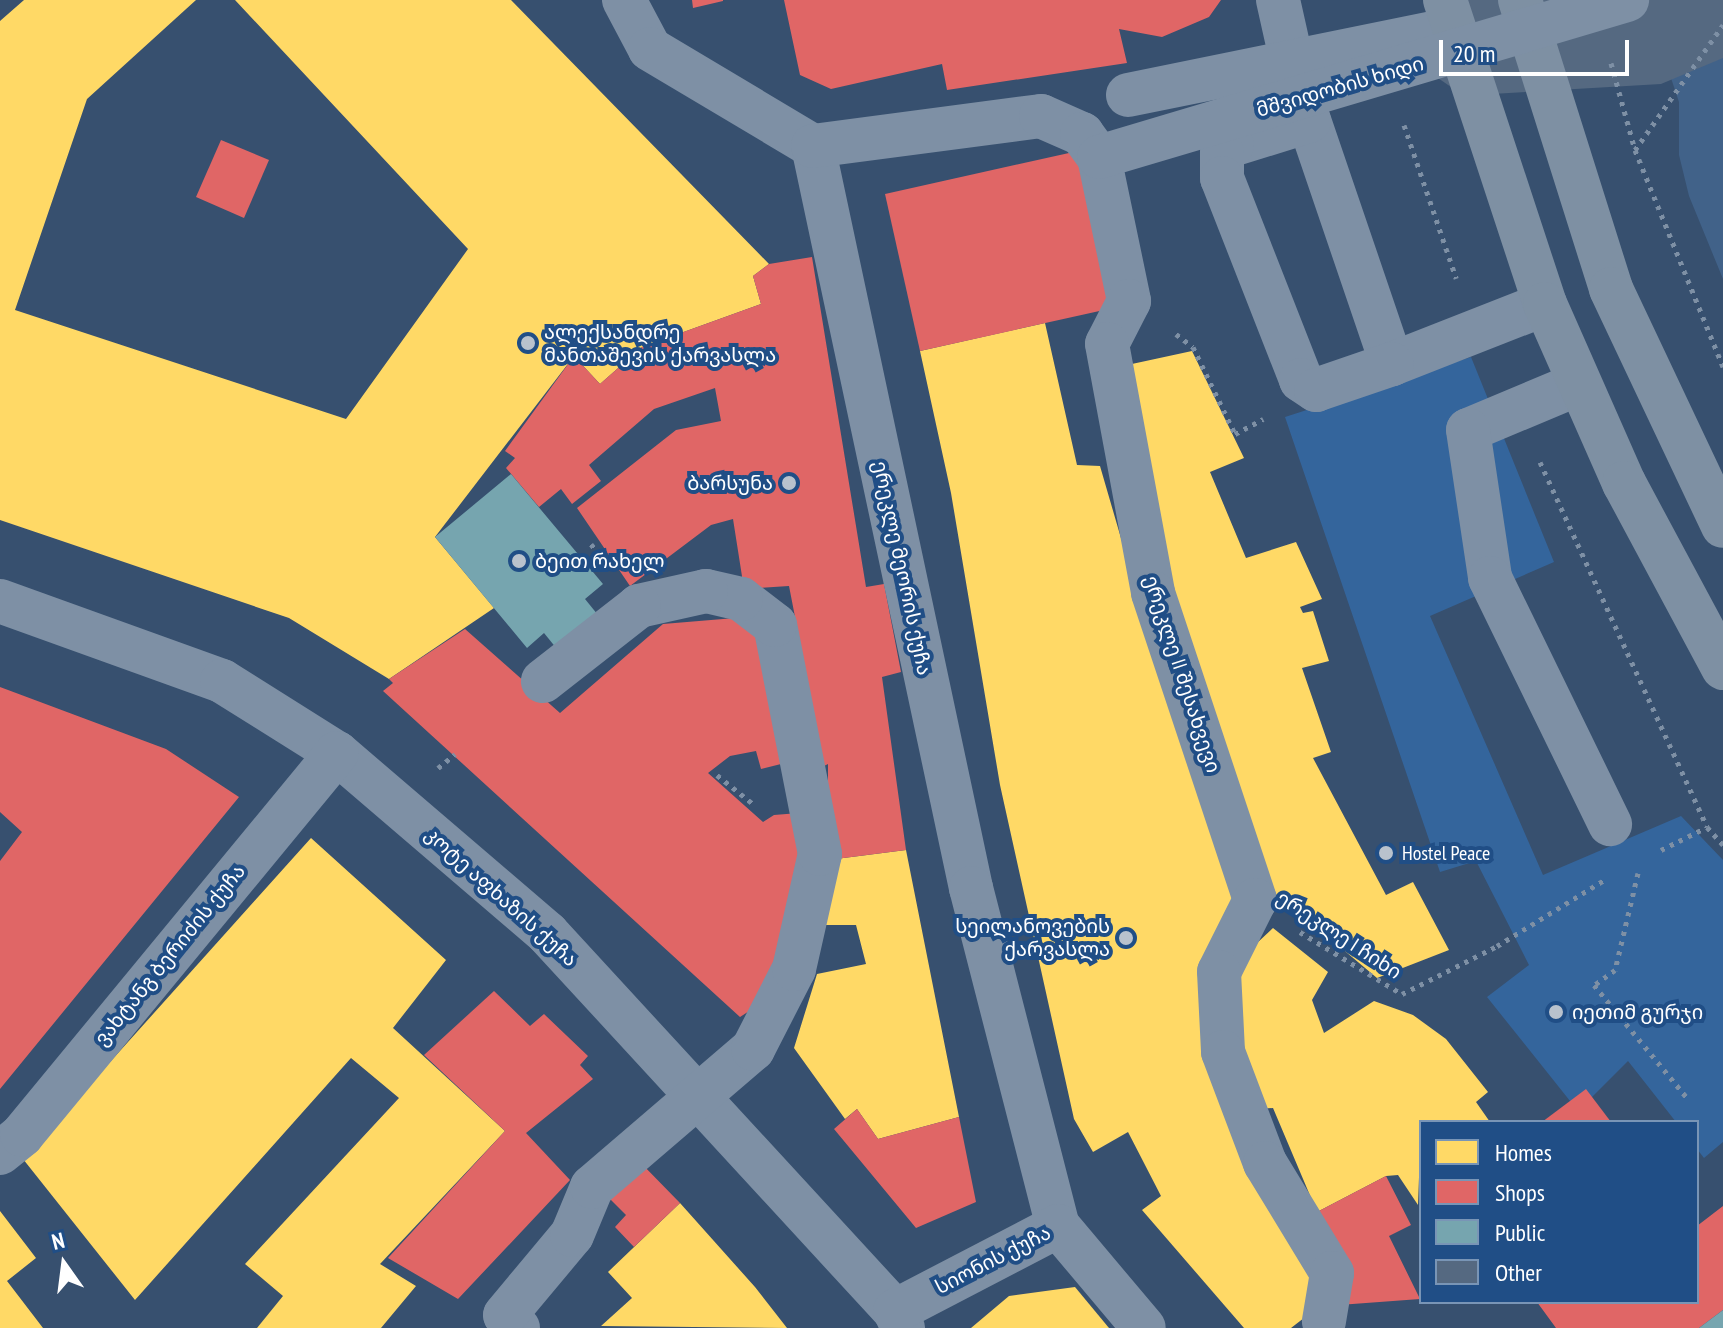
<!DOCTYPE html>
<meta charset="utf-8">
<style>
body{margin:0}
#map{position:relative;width:1723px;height:1328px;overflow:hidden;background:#37506f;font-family:"PT Sans Narrow","Noto Sans Georgian",sans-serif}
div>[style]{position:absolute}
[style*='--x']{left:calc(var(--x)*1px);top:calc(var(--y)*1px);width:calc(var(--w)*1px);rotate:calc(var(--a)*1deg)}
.green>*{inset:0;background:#34659c}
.water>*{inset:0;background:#416289}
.homes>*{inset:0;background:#ffd966}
.shops>*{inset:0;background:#e06666}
.public>*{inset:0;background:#76a5af}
.building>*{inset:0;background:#556981}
.path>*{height:5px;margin-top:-2.5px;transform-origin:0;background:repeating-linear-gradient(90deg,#7e90a5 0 4px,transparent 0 10px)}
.minor>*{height:44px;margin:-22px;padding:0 22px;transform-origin:22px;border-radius:22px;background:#7e90a5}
.highway>*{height:44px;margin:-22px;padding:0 22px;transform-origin:22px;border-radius:22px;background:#7e90a3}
.minor-bridge>*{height:44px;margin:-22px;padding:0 22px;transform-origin:22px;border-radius:22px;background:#7e90a5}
.dots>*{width:22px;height:22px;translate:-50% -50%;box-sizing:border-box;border:4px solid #204e86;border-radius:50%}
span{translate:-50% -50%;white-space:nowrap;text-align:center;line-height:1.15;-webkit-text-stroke:8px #204e86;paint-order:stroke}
.street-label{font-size:20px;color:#fff}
.poi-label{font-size:20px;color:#fff}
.left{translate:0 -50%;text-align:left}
.right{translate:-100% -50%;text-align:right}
.legend{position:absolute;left:1419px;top:1120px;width:280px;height:184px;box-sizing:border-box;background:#204e86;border:2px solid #7995b6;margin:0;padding:10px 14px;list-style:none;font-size:24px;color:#fff}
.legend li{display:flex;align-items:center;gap:16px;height:40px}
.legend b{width:40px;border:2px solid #7995b6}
.north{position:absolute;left:24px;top:1224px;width:80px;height:80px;-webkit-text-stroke:6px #204e86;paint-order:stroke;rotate:346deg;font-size:22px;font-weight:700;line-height:32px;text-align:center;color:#fff}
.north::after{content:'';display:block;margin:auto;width:28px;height:36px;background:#fff;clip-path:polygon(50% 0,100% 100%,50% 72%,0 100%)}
.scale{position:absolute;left:1439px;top:40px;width:190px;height:36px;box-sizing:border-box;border:4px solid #fff;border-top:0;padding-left:10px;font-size:24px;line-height:28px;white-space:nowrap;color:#fff;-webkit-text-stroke:6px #204e86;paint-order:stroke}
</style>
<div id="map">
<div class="green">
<i style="clip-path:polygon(1471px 357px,1554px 562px,1430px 616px,1543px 875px,1681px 816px,1723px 860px,1723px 1142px,1704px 1158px,1697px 1149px,1697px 1122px,1676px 1122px,1628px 1061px,1578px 1111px,1487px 997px,1529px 965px,1476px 861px,1440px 872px,1285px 417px)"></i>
</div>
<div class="water">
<i style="clip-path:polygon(1645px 0,1723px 0,1723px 279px,1689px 196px,1679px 155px,1679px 102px)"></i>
</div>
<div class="homes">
<i style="clip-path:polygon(24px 0,196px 0,87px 99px,15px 310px,346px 419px,468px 249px,235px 0,511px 0,769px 264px,753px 276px,761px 304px,642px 347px,600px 384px,574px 356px,435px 537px,494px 608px,389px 679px,289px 618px,0 520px,0 21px)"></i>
<i style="clip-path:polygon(1045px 323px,1077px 465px,1100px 466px,1173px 717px,1236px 903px,1204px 972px,1323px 1272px,1313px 1311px,1291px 1328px,1244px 1328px,1142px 1210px,1161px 1196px,1128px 1132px,1093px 1152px,1074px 1119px,1000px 785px,951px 493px,920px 351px)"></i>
<i style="clip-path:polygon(1192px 351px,1244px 458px,1210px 472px,1246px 558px,1296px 542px,1322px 599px,1300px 607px,1303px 613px,1313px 611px,1329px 661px,1302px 668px,1331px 752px,1313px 758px,1386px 895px,1413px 882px,1449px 950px,1377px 978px,1315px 926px,1302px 899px,1277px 903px,1203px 703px,1118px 367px)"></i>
<i style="clip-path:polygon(311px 838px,446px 960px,393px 1028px,505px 1131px,380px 1264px,416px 1286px,381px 1328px,257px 1328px,283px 1296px,245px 1264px,399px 1098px,351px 1058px,135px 1300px,23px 1159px)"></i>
<i style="clip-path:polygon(906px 850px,959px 1117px,878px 1139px,857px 1109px,845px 1119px,794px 1048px,817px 974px,866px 964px,856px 925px,822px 925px,828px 860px)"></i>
<i style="clip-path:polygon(1273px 928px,1328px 972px,1312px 1000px,1324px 1033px,1374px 1001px,1413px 1015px,1446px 1039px,1488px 1092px,1476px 1102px,1490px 1122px,1421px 1122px,1418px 1205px,1398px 1175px,1386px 1176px,1317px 1212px,1273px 1108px,1257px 1109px,1226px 972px)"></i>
<i style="clip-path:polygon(680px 1203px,755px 1287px,787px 1328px,601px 1326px,632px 1298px,608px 1272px)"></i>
<i style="clip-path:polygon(0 1211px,36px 1258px,7px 1281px,43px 1328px,0 1328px)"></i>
<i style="clip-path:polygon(1075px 1287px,1109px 1328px,971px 1328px,1009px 1296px)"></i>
</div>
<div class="shops">
<i style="clip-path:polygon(692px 0,723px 0,723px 1px,693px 8px)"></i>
<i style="clip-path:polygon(784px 0,1221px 0,1209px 17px,1162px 37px,1119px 29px,1127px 63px,947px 90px,942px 64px,831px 89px,800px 75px)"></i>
<i style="clip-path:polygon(221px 140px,269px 160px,244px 218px,196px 197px)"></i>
<i style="clip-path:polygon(1078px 151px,1113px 308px,920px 351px,885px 194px)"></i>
<i style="clip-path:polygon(812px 257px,866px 587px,884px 584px,901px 672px,882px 677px,906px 850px,828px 860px,828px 764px,824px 766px,789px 586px,744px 589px,733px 519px,711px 525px,630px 586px,577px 508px,676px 430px,721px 421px,715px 388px,654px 409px,589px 465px,601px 481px,572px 504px,561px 489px,539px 507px,506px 468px,515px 458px,505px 451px,574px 356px,600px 384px,642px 347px,761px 304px,753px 276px,769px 264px)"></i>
<i style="clip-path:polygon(747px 617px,763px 633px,789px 762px,761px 769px,756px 751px,730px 756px,708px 773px,763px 822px,774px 815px,799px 813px,806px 857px,763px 1002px,740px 1017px,383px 691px,393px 683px,389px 679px,465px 629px,560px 713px,663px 624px)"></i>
<i style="clip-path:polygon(0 687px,166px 749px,239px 797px,0 1089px,0 861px,22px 832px,0 812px)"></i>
<i style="clip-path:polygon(494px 991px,530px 1026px,544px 1014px,588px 1056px,580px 1065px,593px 1079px,526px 1133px,570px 1180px,458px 1299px,388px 1258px,505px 1131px,424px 1055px)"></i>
<i style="clip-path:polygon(1586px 1089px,1611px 1122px,1542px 1122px)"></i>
<i style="clip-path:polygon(857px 1109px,878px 1139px,959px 1117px,976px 1202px,916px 1228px,834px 1129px)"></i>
<i style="clip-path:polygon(638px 1160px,680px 1203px,634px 1247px,615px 1227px,626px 1215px,604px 1193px)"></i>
<i style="clip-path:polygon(1386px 1176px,1411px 1225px,1389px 1236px,1420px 1299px,1339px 1305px,1317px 1212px)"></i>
<i style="clip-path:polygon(1723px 1206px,1723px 1310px,1699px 1328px,1556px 1328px,1537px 1302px,1697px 1302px,1697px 1226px)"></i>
</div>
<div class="public">
<i style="clip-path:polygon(511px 474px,603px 584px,585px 599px,598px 615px,557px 649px,544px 633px,527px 648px,435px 537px)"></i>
<i style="clip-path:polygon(1723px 1310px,1723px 1328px,1699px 1328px)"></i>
</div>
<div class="building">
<i style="clip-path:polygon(1463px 0,1723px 0,1723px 58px,1661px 84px,1492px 94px,1451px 87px,1435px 76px)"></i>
</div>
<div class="path">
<i style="--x:1611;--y:63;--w:90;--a:74.6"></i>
<i style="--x:1635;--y:150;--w:234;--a:67.9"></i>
<i style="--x:1404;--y:125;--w:162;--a:71.2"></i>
<i style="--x:1635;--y:150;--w:153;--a:-54.9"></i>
<i style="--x:1176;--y:334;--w:21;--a:37"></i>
<i style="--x:1193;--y:347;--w:97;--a:64.2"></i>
<i style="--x:1235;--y:434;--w:32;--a:-28"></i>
<i style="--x:1540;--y:462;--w:401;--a:65.4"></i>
<i style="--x:1707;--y:827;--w:24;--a:48"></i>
<i style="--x:591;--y:544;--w:23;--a:52"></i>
<i style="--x:438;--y:768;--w:22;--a:-39"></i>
<i style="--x:717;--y:775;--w:45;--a:38.7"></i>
<i style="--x:1661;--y:850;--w:51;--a:-26.6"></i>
<i style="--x:1638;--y:873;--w:100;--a:103.3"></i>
<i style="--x:1615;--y:970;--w:26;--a:144"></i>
<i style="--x:1594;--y:985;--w:146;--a:50.5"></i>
<i style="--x:1300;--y:932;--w:119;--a:31.3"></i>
<i style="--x:1402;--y:994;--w:106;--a:-26.8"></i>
<i style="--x:1497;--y:946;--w:128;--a:-31.6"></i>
</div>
<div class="minor">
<i style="--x:624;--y:0;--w:55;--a:62"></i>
<i style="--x:650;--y:49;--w:190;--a:30.8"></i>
<i style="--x:813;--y:146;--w:759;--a:77.98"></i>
<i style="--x:971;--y:888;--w:349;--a:75.6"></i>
<i style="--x:1278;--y:0;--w:87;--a:77.4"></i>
<i style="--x:1297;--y:85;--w:295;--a:71.2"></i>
<i style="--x:1392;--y:364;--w:164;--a:-21.4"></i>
<i style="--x:1128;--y:95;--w:331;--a:-11.5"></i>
<i style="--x:1309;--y:121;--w:81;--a:162.7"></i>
<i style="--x:1232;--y:145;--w:13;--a:141"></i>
<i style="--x:1222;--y:153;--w:25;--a:90"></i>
<i style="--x:1222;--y:178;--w:217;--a:68.6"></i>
<i style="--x:1301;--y:380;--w:18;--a:34"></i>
<i style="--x:1316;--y:390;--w:80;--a:-18.9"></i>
<i style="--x:813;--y:146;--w:230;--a:-7.5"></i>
<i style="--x:1041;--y:116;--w:45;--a:23.7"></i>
<i style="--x:1082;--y:134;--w:29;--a:54"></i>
<i style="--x:1099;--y:157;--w:147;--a:78.2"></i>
<i style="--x:1129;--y:301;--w:48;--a:117.1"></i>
<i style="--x:1107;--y:344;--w:253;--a:79.5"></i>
<i style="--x:1153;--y:593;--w:324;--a:71.6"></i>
<i style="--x:1255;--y:900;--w:80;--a:116.6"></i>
<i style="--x:1219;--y:972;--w:80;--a:87.1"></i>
<i style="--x:1223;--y:1052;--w:119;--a:69.3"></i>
<i style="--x:1265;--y:1163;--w:129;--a:58.7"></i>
<i style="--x:1332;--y:1273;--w:49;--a:99.5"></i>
<i style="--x:1578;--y:384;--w:119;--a:157.3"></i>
<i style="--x:1468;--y:430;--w:150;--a:81.5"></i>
<i style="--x:1490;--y:578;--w:274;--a:64"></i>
<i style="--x:0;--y:601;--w:236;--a:19.8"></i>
<i style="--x:222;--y:681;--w:136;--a:32.1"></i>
<i style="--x:337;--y:753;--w:277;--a:40.6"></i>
<i style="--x:547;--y:933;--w:514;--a:47.37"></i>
<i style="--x:895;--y:1311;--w:19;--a:65"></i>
<i style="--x:0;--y:1153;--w:28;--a:-39"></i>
<i style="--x:22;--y:1135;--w:495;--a:-50.5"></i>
<i style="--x:895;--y:1311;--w:184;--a:-27.5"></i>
<i style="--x:1058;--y:1226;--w:133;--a:49.9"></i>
<i style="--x:518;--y:1328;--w:18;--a:-135"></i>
<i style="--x:505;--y:1315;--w:104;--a:-50.1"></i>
<i style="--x:572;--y:1235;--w:52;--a:-67.4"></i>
<i style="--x:592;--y:1187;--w:212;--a:-40.6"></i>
<i style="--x:753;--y:1049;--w:90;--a:-62.9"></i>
<i style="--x:794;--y:969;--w:118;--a:-77.3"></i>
<i style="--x:820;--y:854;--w:233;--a:-101.1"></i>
<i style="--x:775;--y:625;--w:43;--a:-142.6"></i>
<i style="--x:741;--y:599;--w:36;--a:-167"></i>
<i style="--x:706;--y:591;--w:69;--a:167.4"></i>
<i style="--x:639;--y:606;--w:122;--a:142"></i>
</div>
<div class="highway">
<i style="--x:1445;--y:0;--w:320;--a:71.8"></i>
<i style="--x:1545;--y:304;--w:196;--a:66.2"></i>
<i style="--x:1624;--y:483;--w:210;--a:61.8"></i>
<i style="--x:1520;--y:0;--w:303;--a:72.5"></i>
<i style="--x:1611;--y:289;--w:262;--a:64.7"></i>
</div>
<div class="minor-bridge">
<i style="--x:1099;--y:157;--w:551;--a:-16.56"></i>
</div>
<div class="dots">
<i style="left:528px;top:343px;background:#b9c2cd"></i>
<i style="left:789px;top:483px;background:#b9c2cd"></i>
<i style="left:519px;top:561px;background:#b9c2cd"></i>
<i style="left:1386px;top:853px;background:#b9c2cd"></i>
<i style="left:1126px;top:938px;background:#b9c2cd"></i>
<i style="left:1556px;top:1012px;background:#b9c2cd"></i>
</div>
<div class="street-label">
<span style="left:1340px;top:87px;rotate:-16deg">მშვიდობის ხიდი</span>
<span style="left:902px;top:568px;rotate:78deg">ერეკლე მეორის ქუჩა</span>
<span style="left:1182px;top:674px;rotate:72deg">ერეკლე II შესახვევი</span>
<span style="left:501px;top:897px;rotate:42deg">კოტე აფხაზის ქუჩა</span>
<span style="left:1339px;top:935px;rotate:33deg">ერეკლე I ჩიხი</span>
<span style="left:170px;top:955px;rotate:-51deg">ვახტანგ ბერიძის ქუჩა</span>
<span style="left:993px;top:1260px;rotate:-27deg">სიონის ქუჩა</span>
</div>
<div class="poi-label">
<span class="left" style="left:544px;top:344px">ალექსანდრე<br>მანთაშევის ქარვასლა</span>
<span class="right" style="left:773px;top:483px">ბარსუნა</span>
<span class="left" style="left:535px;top:561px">ბეით რახელ</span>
<span class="left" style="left:1402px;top:853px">Hostel Peace</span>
<span class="right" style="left:1110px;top:938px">სეილანოვების<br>ქარვასლა</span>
<span class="left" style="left:1572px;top:1012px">იეთიმ გურჯი</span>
</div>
<ul class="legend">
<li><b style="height:22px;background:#ffd966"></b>Homes</li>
<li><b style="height:22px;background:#e06666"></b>Shops</li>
<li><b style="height:22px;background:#76a5af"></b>Public</li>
<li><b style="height:22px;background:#556981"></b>Other</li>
</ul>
<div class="north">N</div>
<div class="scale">20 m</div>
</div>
